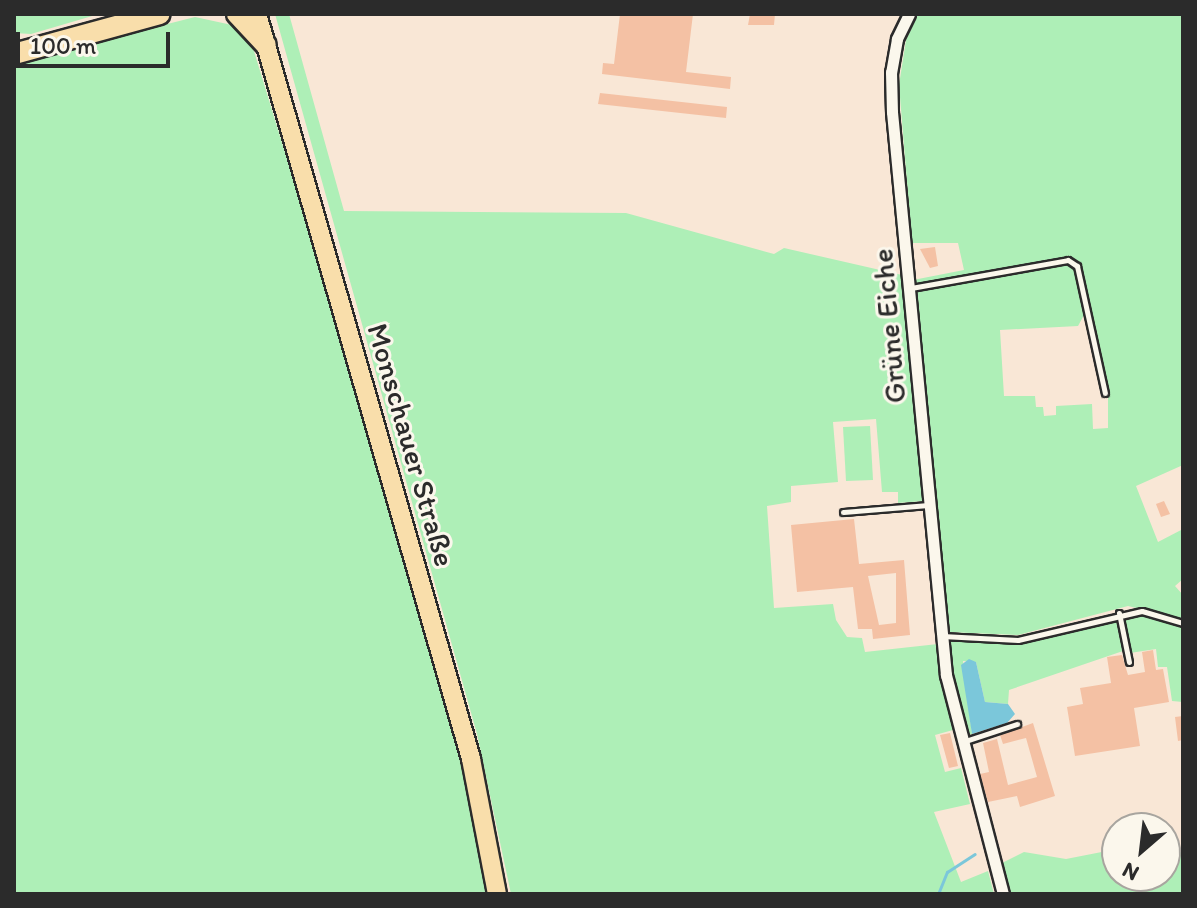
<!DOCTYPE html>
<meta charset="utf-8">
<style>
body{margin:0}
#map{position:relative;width:1197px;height:908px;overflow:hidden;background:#f9e7d6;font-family:Itim,sans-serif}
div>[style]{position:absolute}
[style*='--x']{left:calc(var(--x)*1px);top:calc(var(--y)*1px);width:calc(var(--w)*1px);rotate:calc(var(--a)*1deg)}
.green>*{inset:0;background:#aeefb7}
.water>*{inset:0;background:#7bc7da}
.stream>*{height:3px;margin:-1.5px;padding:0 1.5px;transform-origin:1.5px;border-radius:1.5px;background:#7bc7da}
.building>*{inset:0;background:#f4c1a4}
.roads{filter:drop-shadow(2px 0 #2b2b2b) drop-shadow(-2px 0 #2b2b2b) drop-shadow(0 2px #2b2b2b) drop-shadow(0 -2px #2b2b2b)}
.lane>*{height:5px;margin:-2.5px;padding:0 2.5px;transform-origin:2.5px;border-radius:2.5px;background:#fbf7ec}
.street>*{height:11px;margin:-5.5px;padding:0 5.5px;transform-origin:5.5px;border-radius:5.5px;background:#fbf7ec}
.primary>*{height:18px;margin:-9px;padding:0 9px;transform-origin:9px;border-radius:9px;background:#f9deab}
.highway>*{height:20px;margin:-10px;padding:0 10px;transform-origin:10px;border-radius:10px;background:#f9deab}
span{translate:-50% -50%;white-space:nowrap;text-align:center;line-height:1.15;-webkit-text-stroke:6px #fbf7ec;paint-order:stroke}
.street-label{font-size:30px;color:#2b2b2b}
.frame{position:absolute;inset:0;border:16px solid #2b2b2b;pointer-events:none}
.north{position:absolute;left:1101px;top:812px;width:80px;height:80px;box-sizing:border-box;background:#fbf7ec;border:2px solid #a8a59f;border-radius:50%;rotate:208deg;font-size:22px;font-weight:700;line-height:32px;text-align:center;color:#2b2b2b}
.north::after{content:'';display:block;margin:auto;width:28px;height:36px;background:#2b2b2b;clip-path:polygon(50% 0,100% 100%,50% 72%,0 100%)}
.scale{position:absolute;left:16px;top:32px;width:154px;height:36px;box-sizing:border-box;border:4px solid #2b2b2b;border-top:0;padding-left:10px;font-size:24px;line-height:28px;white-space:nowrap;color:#2b2b2b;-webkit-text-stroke:6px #fbf7ec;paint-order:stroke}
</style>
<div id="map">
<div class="green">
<i style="clip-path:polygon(14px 14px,99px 14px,31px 34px,14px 33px)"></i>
<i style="clip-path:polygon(275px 14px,289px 14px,344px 211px,626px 213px,774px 254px,784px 248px,902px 275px,925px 501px,898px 503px,898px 492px,882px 492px,876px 419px,833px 422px,838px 482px,791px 486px,791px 502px,767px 506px,774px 608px,833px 604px,836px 620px,847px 637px,862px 638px,865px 652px,938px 644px,953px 730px,935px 735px,945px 772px,961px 768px,970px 804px,934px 812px,961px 882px,988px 871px,994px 894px,511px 894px,477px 734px)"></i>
<i style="clip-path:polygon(evenodd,918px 14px,1183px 14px,1183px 465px,1136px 486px,1158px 542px,1183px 529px,1183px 579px,1175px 586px,1183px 595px,1183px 619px,1128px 606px,1018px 635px,947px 632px,913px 280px,964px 270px,958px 243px,912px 243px,899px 85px,906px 40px,918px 14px,1084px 315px,1091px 315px,1108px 397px,1108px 428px,1093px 429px,1092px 404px,1056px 406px,1056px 415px,1044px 416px,1043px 407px,1036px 407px,1035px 396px,1004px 396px,1000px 330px,1078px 326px,1084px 315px)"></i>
<i style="clip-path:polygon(195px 17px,232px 25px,253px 48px,340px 332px,455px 741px,478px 830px,488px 894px,14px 894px,14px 63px)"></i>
<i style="clip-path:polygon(870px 426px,873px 480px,846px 481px,843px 427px)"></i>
<i style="clip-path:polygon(1118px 615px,1123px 651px,1009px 690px,1008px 704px,985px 702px,976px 662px,963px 661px,972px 734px,964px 736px,949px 663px,951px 641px,1018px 644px)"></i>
<i style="clip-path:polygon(1124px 615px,1152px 615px,1183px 626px,1183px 702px,1172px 701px,1167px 667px,1158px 667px,1156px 649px,1130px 653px)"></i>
<i style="clip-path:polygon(1117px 849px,1117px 876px,1165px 876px,1165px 854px,1183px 852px,1183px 894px,1008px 894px,1000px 864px,1024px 852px,1066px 859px)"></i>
</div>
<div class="water">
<i style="clip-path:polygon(969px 659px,976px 662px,985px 702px,1008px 704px,1015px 714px,1007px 723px,972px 734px,961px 665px)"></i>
</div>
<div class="stream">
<i style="--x:938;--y:894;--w:24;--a:-68"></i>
<i style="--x:947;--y:872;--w:33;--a:-33"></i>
</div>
<div class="building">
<i style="clip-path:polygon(620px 14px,693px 14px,686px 72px,731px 77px,730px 89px,602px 74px,603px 63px,614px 64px)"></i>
<i style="clip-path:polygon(750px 14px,775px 14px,774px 25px,748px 25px)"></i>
<i style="clip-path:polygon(600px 93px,727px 107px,726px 118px,598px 104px)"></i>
<i style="clip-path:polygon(935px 247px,938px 266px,930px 268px,920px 249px)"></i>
<i style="clip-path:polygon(1164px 501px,1170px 514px,1161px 517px,1156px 504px)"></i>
<i style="clip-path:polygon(evenodd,854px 519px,859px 564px,904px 560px,910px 635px,873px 639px,872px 629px,858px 629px,853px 587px,797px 592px,791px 525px,854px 519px,896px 573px,896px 623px,879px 625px,868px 576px,896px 573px)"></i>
<i style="clip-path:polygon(1153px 650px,1156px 670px,1163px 669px,1169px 702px,1134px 708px,1140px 746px,1075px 756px,1067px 707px,1083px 704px,1080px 688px,1111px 683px,1107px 657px,1122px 655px,1128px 675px,1145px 672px,1142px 652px)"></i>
<i style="clip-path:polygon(1183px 716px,1183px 740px,1178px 741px,1175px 717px)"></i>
<i style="clip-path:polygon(1033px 723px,1055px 796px,1020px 807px,1017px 796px,988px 802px,980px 774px,989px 772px,983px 743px,997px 739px,1008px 785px,1037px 777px,1026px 738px,1003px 744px,1000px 735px)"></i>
<i style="clip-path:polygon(950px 733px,958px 766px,949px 768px,940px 735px)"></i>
</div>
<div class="roads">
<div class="lane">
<i style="--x:911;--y:288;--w:159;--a:-10.1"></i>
<i style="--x:1068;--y:260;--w:11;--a:34"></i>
<i style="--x:1077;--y:266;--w:130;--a:77.6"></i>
<i style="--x:843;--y:512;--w:86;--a:-4.7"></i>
<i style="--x:1119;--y:613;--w:50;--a:78.5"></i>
<i style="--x:942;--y:636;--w:76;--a:3"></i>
<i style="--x:1018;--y:640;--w:127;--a:-13.2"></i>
<i style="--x:1142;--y:611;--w:43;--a:16.3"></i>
<i style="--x:962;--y:742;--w:58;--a:-18.1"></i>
</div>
<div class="street">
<i style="--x:909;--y:14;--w:28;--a:116"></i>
<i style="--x:897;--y:39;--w:34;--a:100"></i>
<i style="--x:891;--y:72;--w:40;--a:88.6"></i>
<i style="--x:892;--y:112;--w:566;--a:84.52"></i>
<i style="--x:946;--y:675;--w:226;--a:75.4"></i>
</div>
<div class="primary">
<i style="--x:257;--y:14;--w:775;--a:73.97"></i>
<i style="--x:471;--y:759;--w:137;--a:79.1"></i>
</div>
<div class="highway">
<i style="--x:237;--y:14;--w:42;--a:46.9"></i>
<i style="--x:14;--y:54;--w:151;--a:-15.3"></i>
</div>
</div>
<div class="street-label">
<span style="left:889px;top:326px;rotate:-95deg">Grüne Eiche</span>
<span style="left:411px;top:445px;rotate:74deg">Monschauer Straße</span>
</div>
<div class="frame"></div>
<div class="north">N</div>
<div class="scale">100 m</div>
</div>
